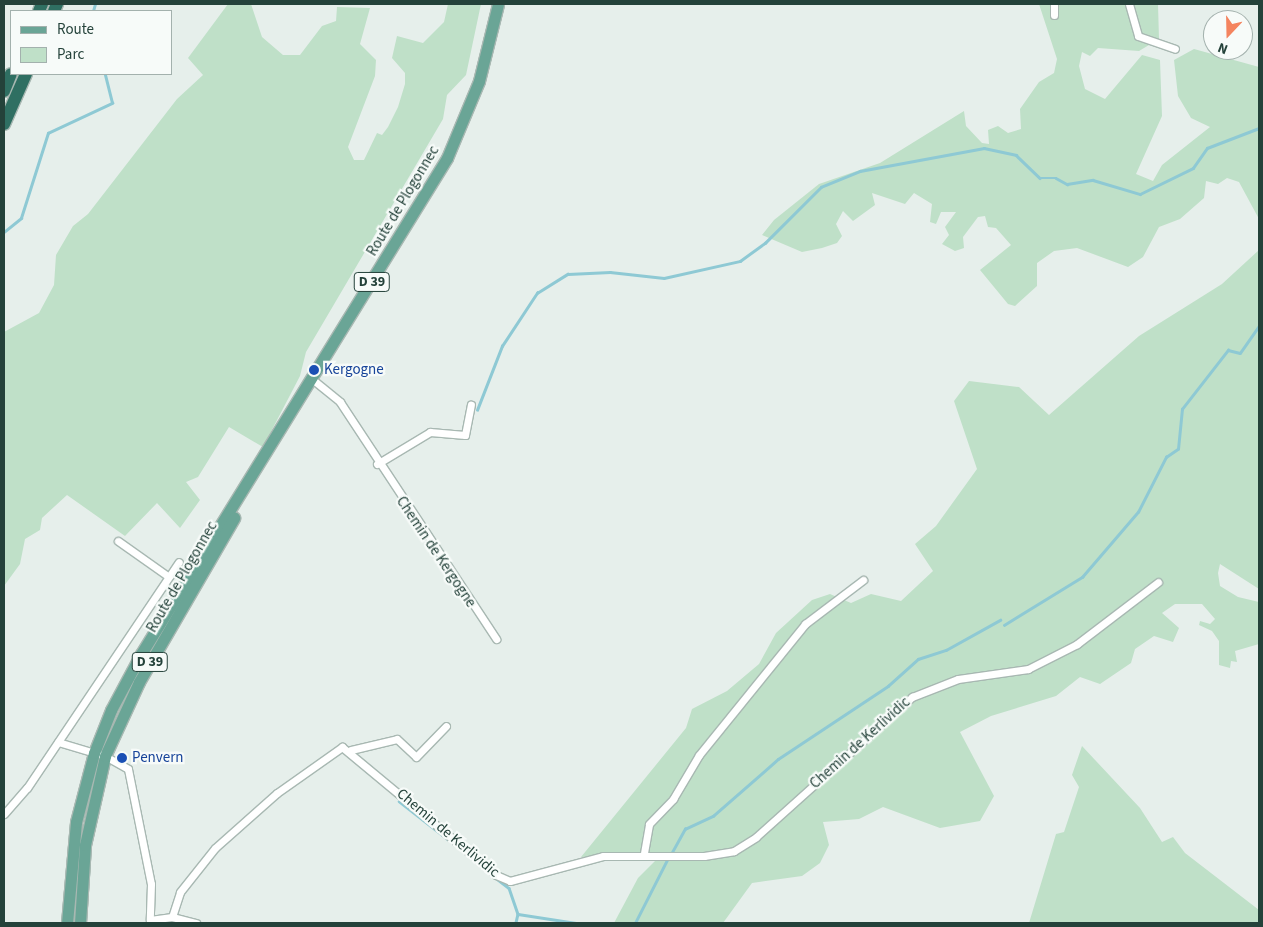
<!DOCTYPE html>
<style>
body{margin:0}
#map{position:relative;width:1263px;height:927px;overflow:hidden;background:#e6efeb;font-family:"Source Sans 3",sans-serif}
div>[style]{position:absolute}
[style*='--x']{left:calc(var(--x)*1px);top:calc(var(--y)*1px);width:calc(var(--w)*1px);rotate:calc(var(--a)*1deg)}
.green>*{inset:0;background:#bfe0c8}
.stream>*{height:2.5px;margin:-1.25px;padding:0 1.25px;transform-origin:1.25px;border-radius:1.25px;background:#8ec9d4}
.roads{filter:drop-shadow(1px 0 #a8b8b2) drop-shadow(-1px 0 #a8b8b2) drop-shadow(0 1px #a8b8b2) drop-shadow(0 -1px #a8b8b2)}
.street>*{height:7px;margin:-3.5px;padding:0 3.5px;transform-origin:3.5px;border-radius:3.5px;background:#fff}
.primary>*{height:11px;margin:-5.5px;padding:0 5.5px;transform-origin:5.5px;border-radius:5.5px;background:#6aa596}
.highway>*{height:12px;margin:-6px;padding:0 6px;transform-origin:6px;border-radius:6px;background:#2f6f62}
.dots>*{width:14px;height:14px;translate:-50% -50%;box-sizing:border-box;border:2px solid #f7fbf9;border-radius:50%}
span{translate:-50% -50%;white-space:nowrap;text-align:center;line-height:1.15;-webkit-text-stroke:4.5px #f7fbf9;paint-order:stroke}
.shield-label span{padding:1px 4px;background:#f7fbf9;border:1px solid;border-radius:4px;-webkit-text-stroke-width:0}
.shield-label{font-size:14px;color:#24423a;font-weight:700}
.street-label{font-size:15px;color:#24423a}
.transit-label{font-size:15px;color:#164399}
.left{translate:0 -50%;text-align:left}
.frame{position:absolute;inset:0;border:5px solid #24423a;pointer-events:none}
.legend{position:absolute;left:10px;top:10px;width:162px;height:65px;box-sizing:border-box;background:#f7fbf9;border:1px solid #a3b1ad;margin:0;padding:6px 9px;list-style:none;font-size:15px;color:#24423a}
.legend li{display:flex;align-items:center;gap:10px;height:25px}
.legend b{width:25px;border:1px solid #a3b1ad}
.north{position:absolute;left:1203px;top:10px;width:50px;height:50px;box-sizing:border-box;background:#f7fbf9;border:1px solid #a3b1ad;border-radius:50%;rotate:201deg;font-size:14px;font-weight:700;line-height:20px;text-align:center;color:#24423a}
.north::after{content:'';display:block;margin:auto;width:18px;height:22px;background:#f4845f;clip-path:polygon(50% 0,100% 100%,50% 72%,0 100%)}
</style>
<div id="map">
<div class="green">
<i style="clip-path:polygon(228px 4px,251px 4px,262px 37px,283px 55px,300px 55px,322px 26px,336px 21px,337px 7px,370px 8px,360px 44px,376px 60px,375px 76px,348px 147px,354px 160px,364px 160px,377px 133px,382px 135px,388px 127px,398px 107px,405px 84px,405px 73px,392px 58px,397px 36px,423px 43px,444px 22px,448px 4px,481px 4px,466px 75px,447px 95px,443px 119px,306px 352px,300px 376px,263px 447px,229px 427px,198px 477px,186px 482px,200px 500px,180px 528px,157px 503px,125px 536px,67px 495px,42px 518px,40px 530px,25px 539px,20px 564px,4px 586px,4px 332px,39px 313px,54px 285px,56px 255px,73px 226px,88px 214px,177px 99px,203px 75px,188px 58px)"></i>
<i style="clip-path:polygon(1039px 4px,1158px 4px,1159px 39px,1139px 51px,1098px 48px,1090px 56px,1082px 52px,1079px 66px,1085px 89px,1105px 99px,1142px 55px,1160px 60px,1162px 116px,1136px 174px,1153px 181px,1162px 165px,1210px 127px,1191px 118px,1178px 96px,1174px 60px,1194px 49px,1259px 67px,1259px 219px,1239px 182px,1227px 178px,1218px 184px,1206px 181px,1204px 198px,1180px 219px,1159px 227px,1143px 257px,1128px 267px,1077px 248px,1054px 251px,1037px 263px,1037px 286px,1015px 306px,1008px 304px,980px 270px,1011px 245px,996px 228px,988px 227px,985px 216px,978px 217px,963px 237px,964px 248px,955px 251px,942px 244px,949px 235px,945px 227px,956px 212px,941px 212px,936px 224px,930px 222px,932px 204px,914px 193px,905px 204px,872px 193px,875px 205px,853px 221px,843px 211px,836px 224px,842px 236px,837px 243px,822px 248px,802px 252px,762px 235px,774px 220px,819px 184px,880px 163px,964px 111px,966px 126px,982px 143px,989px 144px,988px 130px,998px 126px,1008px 133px,1021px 129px,1020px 109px,1039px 82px,1054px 73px,1057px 59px)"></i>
<i style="clip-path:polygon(1259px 250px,1259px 589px,1220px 564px,1218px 573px,1220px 586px,1238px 597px,1259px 602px,1259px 644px,1235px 651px,1237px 662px,1231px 661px,1230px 668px,1219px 665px,1219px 641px,1212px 631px,1199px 625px,1200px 621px,1210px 624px,1215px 619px,1202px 604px,1175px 604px,1162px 613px,1179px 628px,1173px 642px,1154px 636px,1135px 649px,1131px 663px,1100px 684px,1080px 677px,1056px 696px,991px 716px,960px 732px,994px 796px,980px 821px,940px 828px,883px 807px,859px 819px,823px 822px,829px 845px,820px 863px,802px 876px,752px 883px,723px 923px,614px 923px,638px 878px,655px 861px,581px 857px,686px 728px,692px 709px,727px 691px,759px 664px,776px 633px,812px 600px,830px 594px,851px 603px,871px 594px,901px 601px,933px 571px,915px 544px,936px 526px,977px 469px,954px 401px,969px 381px,1019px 387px,1049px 415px,1139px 336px,1222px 284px)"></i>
<i style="clip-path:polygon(1082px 746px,1140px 808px,1162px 842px,1173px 837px,1185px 853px,1259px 910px,1259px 923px,1029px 923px,1056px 834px,1064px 832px,1079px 787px,1072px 775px)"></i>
</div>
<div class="stream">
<i style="--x:93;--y:11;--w:7;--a:-74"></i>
<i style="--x:4;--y:232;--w:22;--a:-39"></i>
<i style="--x:21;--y:218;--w:89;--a:-72.4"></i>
<i style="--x:48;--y:133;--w:71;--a:-25.1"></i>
<i style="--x:112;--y:103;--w:30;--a:-104"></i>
<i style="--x:477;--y:410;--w:69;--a:-68.7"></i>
<i style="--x:502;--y:346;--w:64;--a:-56.6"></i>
<i style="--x:537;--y:293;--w:36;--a:-32"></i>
<i style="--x:568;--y:274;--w:42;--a:-2.7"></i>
<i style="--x:610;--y:272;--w:54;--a:6.3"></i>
<i style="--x:664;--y:278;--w:78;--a:-12.6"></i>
<i style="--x:740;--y:261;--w:31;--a:-36"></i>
<i style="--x:765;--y:243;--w:79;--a:-45"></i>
<i style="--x:821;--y:187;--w:42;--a:-22.3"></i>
<i style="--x:860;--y:171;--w:126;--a:-10.5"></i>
<i style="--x:984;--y:148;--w:33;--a:12"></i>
<i style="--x:1016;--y:155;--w:33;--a:44"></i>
<i style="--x:1040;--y:178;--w:16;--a:0"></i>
<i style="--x:1056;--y:178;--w:13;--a:29"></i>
<i style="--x:1067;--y:184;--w:26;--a:-9"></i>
<i style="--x:1093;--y:180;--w:49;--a:16.6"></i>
<i style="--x:1140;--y:194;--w:59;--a:-26.1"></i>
<i style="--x:1193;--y:168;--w:24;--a:-55"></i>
<i style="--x:1207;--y:148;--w:56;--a:-21"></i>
<i style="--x:1004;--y:625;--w:92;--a:-31.6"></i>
<i style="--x:1082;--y:577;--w:86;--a:-49.3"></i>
<i style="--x:1138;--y:512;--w:62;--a:-63"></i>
<i style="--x:1166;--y:457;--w:14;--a:-34"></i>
<i style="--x:1178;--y:449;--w:40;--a:-84.3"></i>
<i style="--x:1182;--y:409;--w:75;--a:-52.1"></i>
<i style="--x:1228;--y:350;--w:12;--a:14"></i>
<i style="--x:1240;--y:353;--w:33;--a:-55"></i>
<i style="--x:399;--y:801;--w:63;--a:38"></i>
<i style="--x:671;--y:854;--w:29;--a:-61"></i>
<i style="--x:685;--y:829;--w:31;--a:-25"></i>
<i style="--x:713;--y:816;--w:86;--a:-41.2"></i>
<i style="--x:778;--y:759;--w:132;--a:-33.6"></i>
<i style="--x:888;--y:686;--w:40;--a:-42"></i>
<i style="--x:918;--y:659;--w:29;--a:-18"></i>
<i style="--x:946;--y:650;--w:62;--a:-29.1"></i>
<i style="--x:496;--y:878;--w:16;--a:38"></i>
<i style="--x:509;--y:888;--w:28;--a:71"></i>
<i style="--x:518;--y:914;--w:9;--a:103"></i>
<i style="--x:518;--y:914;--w:60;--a:8.7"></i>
<i style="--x:635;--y:923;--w:73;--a:-63.1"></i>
</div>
<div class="roads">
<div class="street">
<i style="--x:1054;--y:4;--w:11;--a:90"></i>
<i style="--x:1129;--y:4;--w:33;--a:74"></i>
<i style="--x:1138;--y:36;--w:39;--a:19"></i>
<i style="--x:312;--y:379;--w:36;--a:39"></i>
<i style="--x:340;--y:402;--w:284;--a:56.6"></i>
<i style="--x:377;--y:464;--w:62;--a:-31.1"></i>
<i style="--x:430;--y:432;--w:35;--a:5"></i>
<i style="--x:465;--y:435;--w:31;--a:-79"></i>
<i style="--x:118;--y:541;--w:62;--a:35.2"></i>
<i style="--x:58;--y:742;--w:49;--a:16.6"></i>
<i style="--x:105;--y:756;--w:26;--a:29"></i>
<i style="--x:128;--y:769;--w:117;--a:78.7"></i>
<i style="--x:151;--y:884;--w:36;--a:92"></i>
<i style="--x:150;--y:920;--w:22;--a:-8"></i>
<i style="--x:172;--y:917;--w:25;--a:14"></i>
<i style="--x:351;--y:750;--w:47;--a:-13.4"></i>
<i style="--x:397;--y:739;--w:26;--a:43"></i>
<i style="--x:416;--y:757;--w:43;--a:-45.9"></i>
<i style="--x:4;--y:814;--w:35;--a:-49"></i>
<i style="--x:27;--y:788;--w:272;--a:-56.1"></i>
<i style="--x:644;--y:853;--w:29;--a:-80"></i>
<i style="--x:649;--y:824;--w:35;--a:-46"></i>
<i style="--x:673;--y:799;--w:51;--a:-59.4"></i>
<i style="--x:699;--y:755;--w:169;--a:-51"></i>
<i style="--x:805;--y:624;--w:73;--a:-37.2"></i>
<i style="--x:172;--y:917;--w:26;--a:-72"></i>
<i style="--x:180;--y:892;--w:56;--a:-51.5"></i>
<i style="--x:215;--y:848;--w:83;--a:-41.6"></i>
<i style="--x:277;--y:793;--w:80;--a:-35.3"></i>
<i style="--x:342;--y:747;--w:200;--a:39.7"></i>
<i style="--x:496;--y:875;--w:15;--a:23"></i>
<i style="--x:510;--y:881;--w:96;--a:-15"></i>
<i style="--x:603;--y:856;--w:101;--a:0"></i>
<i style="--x:704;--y:856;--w:30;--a:-9"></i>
<i style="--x:734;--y:851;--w:26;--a:-32"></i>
<i style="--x:756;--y:837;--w:210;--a:-41.9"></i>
<i style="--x:912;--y:697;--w:49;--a:-21.4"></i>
<i style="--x:958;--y:679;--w:71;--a:-8.1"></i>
<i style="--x:1028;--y:669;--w:55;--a:-27"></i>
<i style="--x:1077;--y:644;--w:102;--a:-37.4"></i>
</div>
<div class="primary">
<i style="--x:67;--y:923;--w:101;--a:-84.9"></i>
<i style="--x:76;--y:822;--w:71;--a:-75.4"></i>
<i style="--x:94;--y:753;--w:46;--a:-68.4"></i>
<i style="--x:111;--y:710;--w:64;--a:-61.8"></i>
<i style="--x:141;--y:654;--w:583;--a:-58.33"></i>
<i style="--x:447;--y:158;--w:83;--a:-67.4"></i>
<i style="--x:479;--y:81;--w:79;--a:-76.1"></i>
<i style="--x:80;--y:923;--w:78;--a:-86.3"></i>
<i style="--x:85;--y:845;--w:91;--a:-77.3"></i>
<i style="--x:105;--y:756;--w:81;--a:-65.3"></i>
<i style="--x:139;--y:682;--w:190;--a:-59.9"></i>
</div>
<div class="highway">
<i style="--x:39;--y:11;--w:8;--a:-67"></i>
<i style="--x:54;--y:11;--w:8;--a:-67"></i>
<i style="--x:4;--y:91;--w:18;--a:-68"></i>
<i style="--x:4;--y:124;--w:55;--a:-66.3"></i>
</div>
</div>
<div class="dots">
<i style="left:314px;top:370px;background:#1a4fb4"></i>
<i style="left:122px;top:758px;background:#1a4fb4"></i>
</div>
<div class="shield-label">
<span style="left:372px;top:282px">D 39</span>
<span style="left:150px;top:662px">D 39</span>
</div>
<div class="street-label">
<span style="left:403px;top:201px;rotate:-59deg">Route de Plogonnec</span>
<span style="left:436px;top:552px;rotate:56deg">Chemin de Kergogne</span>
<span style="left:182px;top:577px;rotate:-60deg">Route de Plogonnec</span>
<span style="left:860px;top:743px;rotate:-42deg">Chemin de Kerlividic</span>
<span style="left:448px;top:833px;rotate:40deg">Chemin de Kerlividic</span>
</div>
<div class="transit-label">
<span class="left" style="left:324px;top:370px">Kergogne</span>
<span class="left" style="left:132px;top:758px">Penvern</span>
</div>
<div class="frame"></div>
<ul class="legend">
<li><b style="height:6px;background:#6aa596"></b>Route</li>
<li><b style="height:14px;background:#bfe0c8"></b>Parc</li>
</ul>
<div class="north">N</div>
</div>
